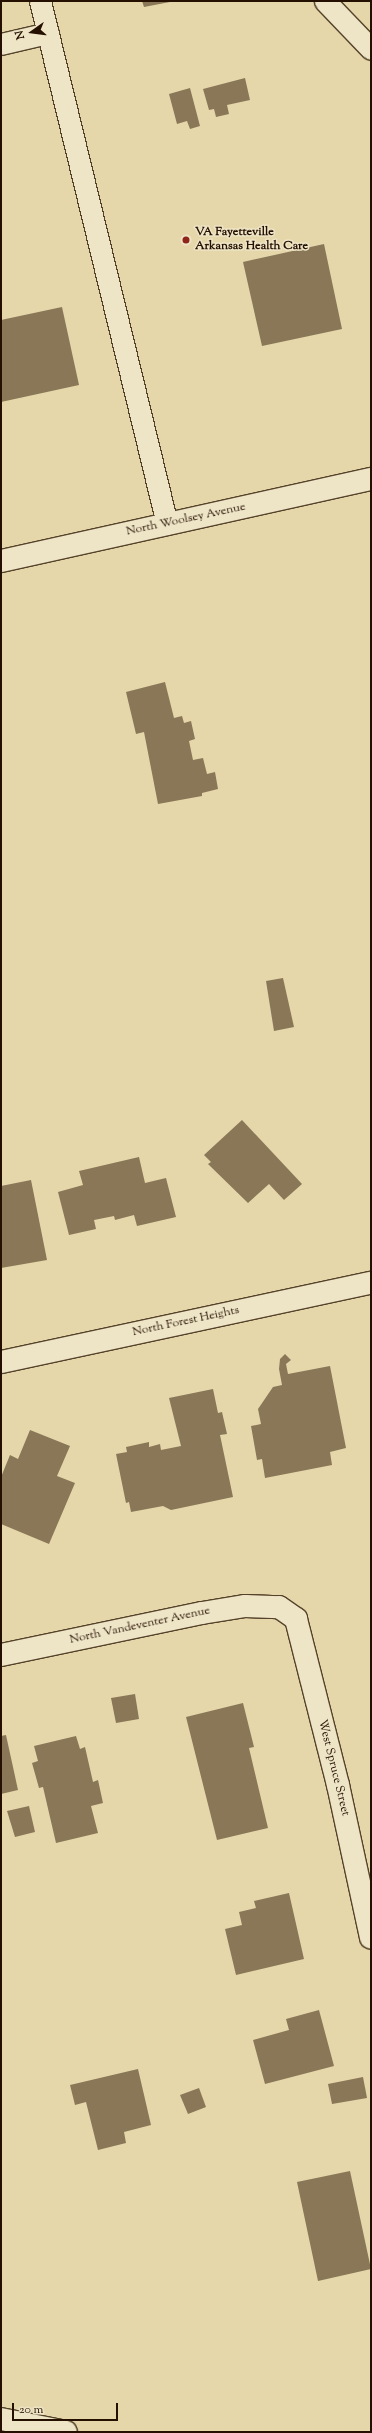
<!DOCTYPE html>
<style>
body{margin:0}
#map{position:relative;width:372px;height:2433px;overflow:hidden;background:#e5d7a9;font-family:"Sorts Mill Goudy",serif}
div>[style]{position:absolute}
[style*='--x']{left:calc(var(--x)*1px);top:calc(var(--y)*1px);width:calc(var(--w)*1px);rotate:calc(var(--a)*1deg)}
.building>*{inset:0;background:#897758}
.roads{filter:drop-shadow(1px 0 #55422a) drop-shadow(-1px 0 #55422a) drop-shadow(0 1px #55422a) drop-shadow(0 -1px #55422a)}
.lane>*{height:21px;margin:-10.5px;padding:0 10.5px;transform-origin:10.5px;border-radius:10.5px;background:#eee5c7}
.street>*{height:22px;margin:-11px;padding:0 11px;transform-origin:11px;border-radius:11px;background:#eee5c7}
.secondary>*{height:22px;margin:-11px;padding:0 11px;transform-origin:11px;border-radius:11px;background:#eee5c7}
.dots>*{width:11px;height:11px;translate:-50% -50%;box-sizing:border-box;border:2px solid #eee5c7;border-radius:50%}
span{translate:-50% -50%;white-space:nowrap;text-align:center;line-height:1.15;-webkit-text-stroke:3px #eee5c7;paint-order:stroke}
.poi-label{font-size:12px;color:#251000;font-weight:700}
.left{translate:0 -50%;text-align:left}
.street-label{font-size:12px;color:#251000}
.frame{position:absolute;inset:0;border:2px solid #251000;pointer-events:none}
.north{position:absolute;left:12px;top:12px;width:40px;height:40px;-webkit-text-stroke:3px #eee5c7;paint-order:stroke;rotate:256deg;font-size:11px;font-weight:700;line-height:16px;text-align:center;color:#251000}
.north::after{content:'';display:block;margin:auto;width:14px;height:18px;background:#251000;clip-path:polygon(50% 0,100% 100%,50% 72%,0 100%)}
.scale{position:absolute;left:12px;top:2403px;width:106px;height:18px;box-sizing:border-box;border:2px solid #251000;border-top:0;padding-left:5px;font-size:12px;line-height:14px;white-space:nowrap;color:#251000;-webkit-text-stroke:3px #eee5c7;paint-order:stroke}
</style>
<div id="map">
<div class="building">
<i style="clip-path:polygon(142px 1px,170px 1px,170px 2px,144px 7px)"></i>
<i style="clip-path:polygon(245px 78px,250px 100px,227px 105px,229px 114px,216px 117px,214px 109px,209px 110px,203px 89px)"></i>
<i style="clip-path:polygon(190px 88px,200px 126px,190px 129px,187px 121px,177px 124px,169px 94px)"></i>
<i style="clip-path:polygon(324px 244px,342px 329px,262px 346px,243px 262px)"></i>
<i style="clip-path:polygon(62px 307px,79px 385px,1px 402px,1px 320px)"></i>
<i style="clip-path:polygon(165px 682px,174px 718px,182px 716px,184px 723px,191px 721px,195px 739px,189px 741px,193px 760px,203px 758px,207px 774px,215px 772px,218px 789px,202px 793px,202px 796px,158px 804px,144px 732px,136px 734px,126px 692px)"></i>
<i style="clip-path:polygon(283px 978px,294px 1027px,274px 1031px,266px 981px)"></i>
<i style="clip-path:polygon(242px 1120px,302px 1184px,284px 1200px,269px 1184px,248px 1203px,208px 1164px,211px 1162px,204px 1155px)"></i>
<i style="clip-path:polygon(139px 1157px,145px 1183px,166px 1178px,176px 1217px,137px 1226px,134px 1215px,115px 1220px,114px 1216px,94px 1220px,96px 1229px,69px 1235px,58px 1192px,83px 1185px,79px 1171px)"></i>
<i style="clip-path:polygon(31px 1180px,47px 1260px,1px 1268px,1px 1186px)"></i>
<i style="clip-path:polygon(285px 1354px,291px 1360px,286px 1364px,288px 1374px,330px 1366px,346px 1448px,330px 1452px,332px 1465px,265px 1478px,262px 1459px,257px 1460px,251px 1426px,261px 1424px,258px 1409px,273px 1387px,282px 1385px,279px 1369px,280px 1359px)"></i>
<i style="clip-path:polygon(213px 1389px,218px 1413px,222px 1412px,227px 1434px,220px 1435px,233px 1497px,171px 1510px,163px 1506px,131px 1512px,129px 1502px,126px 1503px,116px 1454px,127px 1452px,126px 1447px,149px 1442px,149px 1447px,160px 1444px,161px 1450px,181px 1446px,169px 1398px)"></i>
<i style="clip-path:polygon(30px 1430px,70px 1446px,57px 1476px,75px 1483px,49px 1544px,1px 1524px,1px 1477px,10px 1455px,18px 1459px)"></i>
<i style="clip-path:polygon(135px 1694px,139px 1719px,116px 1723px,111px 1698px)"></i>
<i style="clip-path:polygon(243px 1703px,254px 1747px,249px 1748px,268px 1828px,217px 1840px,186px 1717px)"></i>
<i style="clip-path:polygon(6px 1735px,18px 1790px,1px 1794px,1px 1736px)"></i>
<i style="clip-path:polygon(76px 1736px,80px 1749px,85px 1747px,93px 1782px,98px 1780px,103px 1803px,91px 1806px,98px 1833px,56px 1843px,43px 1787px,39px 1788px,32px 1763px,38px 1761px,34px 1746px)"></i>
<i style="clip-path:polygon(29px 1806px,35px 1832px,15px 1837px,7px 1811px)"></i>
<i style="clip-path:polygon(289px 1893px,304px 1959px,236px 1975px,225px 1929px,242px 1925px,239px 1912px,256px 1908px,254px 1901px)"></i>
<i style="clip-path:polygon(319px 2010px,334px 2066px,265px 2084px,253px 2040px,289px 2030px,286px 2019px)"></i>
<i style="clip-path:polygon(138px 2069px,151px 2125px,124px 2132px,126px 2143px,98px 2150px,86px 2102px,75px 2105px,70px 2085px)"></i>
<i style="clip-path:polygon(363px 2077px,367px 2098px,332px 2104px,328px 2084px)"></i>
<i style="clip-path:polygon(199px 2088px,206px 2107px,188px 2114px,180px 2095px)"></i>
<i style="clip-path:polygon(350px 2171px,371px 2269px,318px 2281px,297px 2182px)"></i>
</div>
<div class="roads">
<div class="lane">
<i style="--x:40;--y:1;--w:538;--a:76.35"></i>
<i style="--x:325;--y:1;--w:66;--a:46.2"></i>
<i style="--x:1;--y:44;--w:48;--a:-13.2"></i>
</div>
<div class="street">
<i style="--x:1;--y:561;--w:379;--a:-12.5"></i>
<i style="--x:1;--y:1362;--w:378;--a:-12.1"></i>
<i style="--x:1;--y:1655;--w:205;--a:-11.8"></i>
<i style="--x:202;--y:1613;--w:44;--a:-9.2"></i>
<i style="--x:245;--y:1606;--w:34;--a:2"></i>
<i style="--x:279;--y:1607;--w:21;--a:35"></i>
<i style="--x:296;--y:1619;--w:171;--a:75.8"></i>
<i style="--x:338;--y:1785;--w:156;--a:77.8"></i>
</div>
<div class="secondary">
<i style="--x:1;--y:2419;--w:66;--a:11.3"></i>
</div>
</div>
<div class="dots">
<i style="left:186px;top:240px;background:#8f2418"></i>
</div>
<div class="poi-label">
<span class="left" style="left:195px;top:240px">VA Fayetteville<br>Arkansas Health Care</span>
</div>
<div class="street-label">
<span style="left:186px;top:520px;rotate:-12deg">North Woolsey Avenue</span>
<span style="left:186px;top:1322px;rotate:-12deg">North Forest Heights</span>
<span style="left:140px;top:1626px;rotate:-12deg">North Vandeventer Avenue</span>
<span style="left:333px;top:1768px;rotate:76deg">West Spruce Street</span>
</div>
<div class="frame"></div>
<div class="north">N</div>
<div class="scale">20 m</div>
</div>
